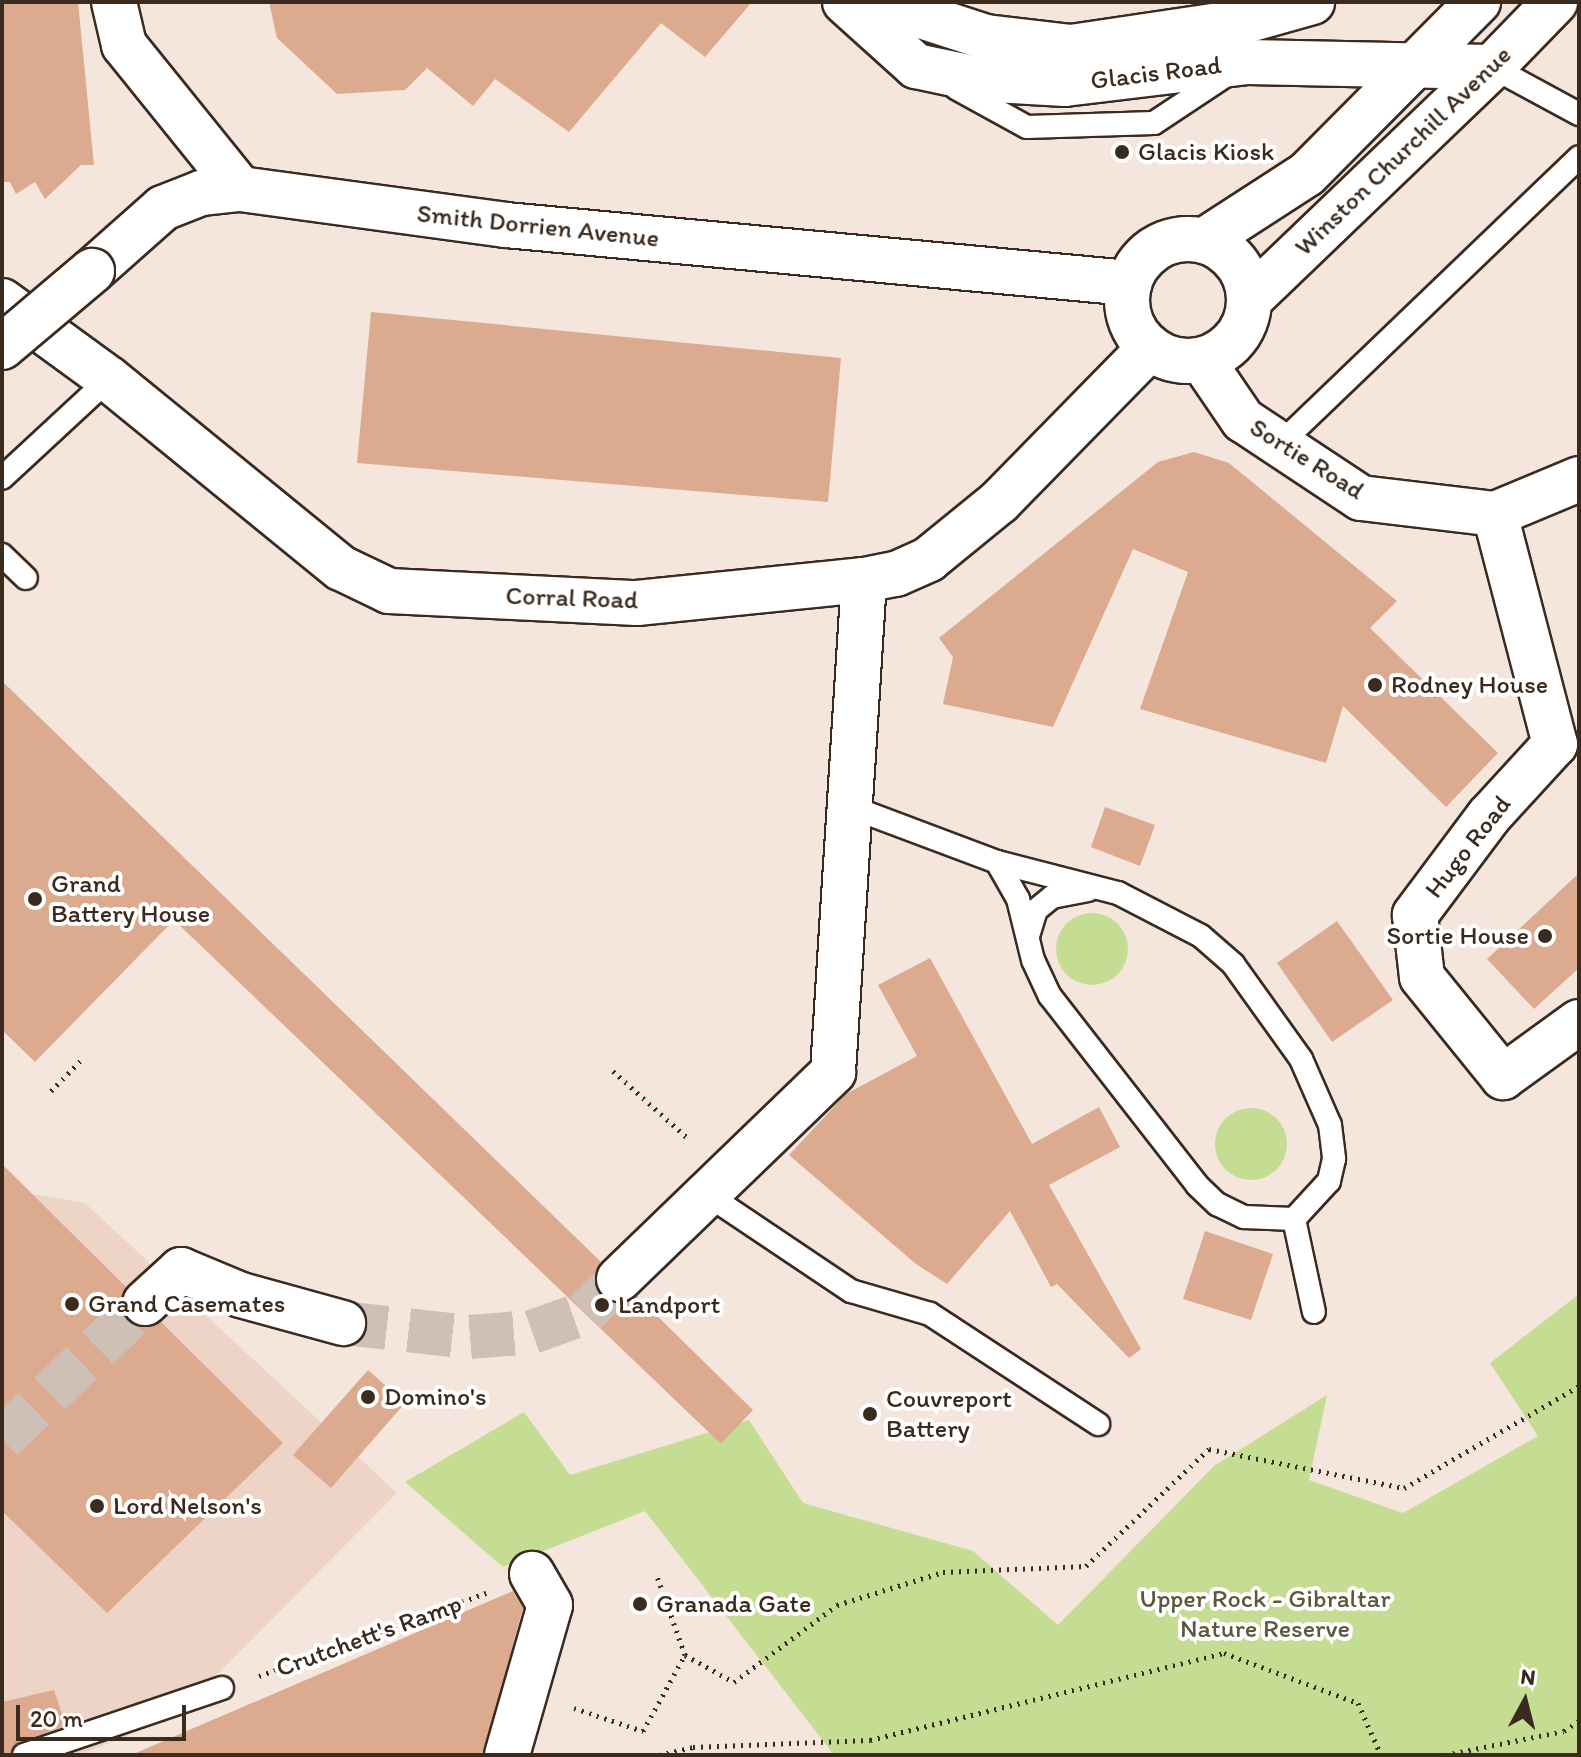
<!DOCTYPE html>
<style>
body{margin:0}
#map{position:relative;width:1581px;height:1757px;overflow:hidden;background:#f4e6dd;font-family:Itim,sans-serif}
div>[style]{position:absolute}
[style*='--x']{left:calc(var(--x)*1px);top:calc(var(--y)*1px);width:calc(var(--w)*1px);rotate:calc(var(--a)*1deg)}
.built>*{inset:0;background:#edd4c6}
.green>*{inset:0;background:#c4dd93}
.round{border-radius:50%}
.building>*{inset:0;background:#dcab8f}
.street-tunnel>*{height:44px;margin-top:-22px;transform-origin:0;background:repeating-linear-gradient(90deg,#cfc0b7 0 44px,transparent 0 66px)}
.path>*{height:5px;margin-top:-2.5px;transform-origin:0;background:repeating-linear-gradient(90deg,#3b2a1e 0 2px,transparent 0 8px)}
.roads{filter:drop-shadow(2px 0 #3b2a1e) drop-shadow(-2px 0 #3b2a1e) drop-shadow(0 2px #3b2a1e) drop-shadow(0 -2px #3b2a1e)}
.lane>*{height:22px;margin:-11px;padding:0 11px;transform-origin:11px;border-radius:11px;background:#fff}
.street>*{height:44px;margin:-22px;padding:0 22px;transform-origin:22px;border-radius:22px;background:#fff}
.secondary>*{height:44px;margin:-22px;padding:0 22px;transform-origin:22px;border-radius:22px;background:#fff}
.secondary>.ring{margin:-22px;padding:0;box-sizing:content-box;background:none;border:44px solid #fff;border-radius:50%}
.primary>*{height:44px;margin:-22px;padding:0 22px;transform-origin:22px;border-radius:22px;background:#fff}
.bridges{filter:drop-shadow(2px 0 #3b2a1e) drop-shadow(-2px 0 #3b2a1e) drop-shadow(0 2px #3b2a1e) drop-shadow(0 -2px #3b2a1e)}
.secondary-bridge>*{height:44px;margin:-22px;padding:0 22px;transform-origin:22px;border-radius:22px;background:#fff}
.dots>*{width:22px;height:22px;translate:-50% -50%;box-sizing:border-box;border:4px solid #fff;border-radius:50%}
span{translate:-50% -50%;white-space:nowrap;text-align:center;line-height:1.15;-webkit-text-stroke:8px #fff;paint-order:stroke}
.street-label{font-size:26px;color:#3b2a1e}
.poi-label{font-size:26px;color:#3b2a1e}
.left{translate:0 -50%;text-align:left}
.right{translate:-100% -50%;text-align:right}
.park-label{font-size:26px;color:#5d573b}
.frame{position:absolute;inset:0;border:4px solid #3b2a1e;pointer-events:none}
.north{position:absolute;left:1485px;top:1661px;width:80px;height:80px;-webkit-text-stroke:6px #fff;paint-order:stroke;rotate:7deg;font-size:22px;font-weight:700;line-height:32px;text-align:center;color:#3b2a1e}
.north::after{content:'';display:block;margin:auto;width:28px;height:36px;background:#3b2a1e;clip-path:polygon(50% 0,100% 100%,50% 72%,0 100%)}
.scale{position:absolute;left:16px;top:1705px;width:170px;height:36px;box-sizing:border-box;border:4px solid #3b2a1e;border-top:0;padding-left:10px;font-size:24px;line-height:28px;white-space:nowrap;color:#3b2a1e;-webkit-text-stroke:6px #fff;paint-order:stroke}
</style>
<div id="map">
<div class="built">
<i style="clip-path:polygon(2px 1189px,85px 1203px,397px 1493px,177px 1715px,80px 1755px,2px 1755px)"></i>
</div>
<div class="green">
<i class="round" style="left:1056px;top:913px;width:72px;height:72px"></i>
<i class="round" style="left:1215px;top:1108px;width:72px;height:72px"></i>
<i style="clip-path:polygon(1579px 1294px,1579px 1755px,834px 1755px,645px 1511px,503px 1567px,405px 1482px,524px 1412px,570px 1475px,749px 1420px,803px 1503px,973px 1551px,1058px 1625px,1214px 1466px,1327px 1395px,1309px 1480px,1403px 1513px,1538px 1436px,1490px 1363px)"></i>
</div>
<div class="building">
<i style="clip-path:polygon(2px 2px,78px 2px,94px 165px,81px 165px,45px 199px,35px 182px,16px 194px,10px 182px,2px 182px)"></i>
<i style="clip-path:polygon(269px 2px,752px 2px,705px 57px,661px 23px,569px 132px,495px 79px,473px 106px,427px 68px,405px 90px,337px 94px,277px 38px)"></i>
<i style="clip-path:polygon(371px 312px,841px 358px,828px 502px,357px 463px)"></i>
<i style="clip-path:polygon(1194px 452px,1229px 463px,1397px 601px,1370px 628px,1498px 753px,1446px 807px,1343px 706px,1326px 763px,1140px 709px,1188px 572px,1133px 549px,1053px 727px,943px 704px,953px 657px,939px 638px,1158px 462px)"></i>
<i style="clip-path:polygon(2px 681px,601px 1262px,595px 1284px,602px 1297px,624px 1303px,637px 1296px,753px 1410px,721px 1444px,174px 920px,35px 1062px,2px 1030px)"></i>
<i style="clip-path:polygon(1105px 807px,1155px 825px,1140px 866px,1091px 847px)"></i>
<i style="clip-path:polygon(1579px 873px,1579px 968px,1534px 1009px,1487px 959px)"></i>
<i style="clip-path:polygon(1337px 921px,1393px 1000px,1332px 1042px,1277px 963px)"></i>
<i style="clip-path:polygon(930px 958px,1032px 1144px,1099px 1107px,1120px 1147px,1049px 1185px,1141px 1349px,1129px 1358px,1057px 1284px,1051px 1287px,1010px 1211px,947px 1284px,916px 1264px,789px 1155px,846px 1094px,917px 1056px,878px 985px)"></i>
<i style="clip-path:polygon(2px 1164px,126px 1287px,121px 1308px,127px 1320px,138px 1327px,161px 1322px,283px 1443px,107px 1613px,2px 1511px)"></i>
<i style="clip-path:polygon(1205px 1231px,1273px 1254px,1251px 1320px,1183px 1299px)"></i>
<i style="clip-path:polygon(368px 1370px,405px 1403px,331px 1488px,293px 1455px)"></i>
<i style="clip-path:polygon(513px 1591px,523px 1608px,483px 1755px,131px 1755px)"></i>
<i style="clip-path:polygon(54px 1690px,66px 1726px,20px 1742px,10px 1755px,2px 1755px,2px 1702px)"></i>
</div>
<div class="street-tunnel">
<i style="--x:343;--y:1323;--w:128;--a:6.3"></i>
<i style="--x:470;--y:1337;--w:62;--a:-4.6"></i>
<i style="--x:532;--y:1332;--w:56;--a:-19.7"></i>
<i style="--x:585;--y:1313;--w:48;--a:-45"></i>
<i style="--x:2;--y:1439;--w:197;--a:-43.6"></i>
</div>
<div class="path">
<i style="--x:613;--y:1071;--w:103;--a:41.9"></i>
<i style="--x:51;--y:1091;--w:43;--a:-45.9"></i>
<i style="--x:685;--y:1655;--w:56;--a:28.9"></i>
<i style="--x:734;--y:1682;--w:129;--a:-36.8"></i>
<i style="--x:837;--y:1605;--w:111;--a:-17.3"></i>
<i style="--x:943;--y:1572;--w:143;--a:-2.4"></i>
<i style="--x:1086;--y:1566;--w:170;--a:-43.6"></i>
<i style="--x:1209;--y:1449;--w:199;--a:11.3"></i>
<i style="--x:1404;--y:1488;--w:203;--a:-30.2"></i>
<i style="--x:259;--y:1676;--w:242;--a:-20.1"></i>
<i style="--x:574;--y:1708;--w:73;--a:18.4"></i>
<i style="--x:643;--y:1731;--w:87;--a:-61.1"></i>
<i style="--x:685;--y:1655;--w:87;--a:-109.5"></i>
<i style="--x:659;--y:1755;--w:35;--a:-13"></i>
<i style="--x:693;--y:1747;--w:177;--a:-2.3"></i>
<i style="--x:870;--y:1740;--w:365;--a:-13.8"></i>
<i style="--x:1224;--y:1653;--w:143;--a:20.5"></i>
<i style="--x:1358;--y:1703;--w:57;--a:66.1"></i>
<i style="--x:1445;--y:1755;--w:121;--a:-11.4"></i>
<i style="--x:1564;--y:1731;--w:18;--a:-34"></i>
</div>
<div class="roads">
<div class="lane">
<i style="--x:1492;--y:67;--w:99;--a:28.4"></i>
<i style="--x:956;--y:88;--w:81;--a:28.8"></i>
<i style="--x:1027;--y:127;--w:127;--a:-1.8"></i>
<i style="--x:1154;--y:123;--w:89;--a:-33.5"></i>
<i style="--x:1280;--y:444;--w:414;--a:-43.8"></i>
<i style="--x:2;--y:478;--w:146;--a:-42.8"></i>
<i style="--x:2;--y:555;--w:33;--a:44"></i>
<i style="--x:848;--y:806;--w:159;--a:20.6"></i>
<i style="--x:997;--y:862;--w:125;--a:14.4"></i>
<i style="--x:1118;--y:893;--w:93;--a:27.4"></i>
<i style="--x:1201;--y:936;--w:43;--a:41.2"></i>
<i style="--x:1233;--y:964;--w:117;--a:54.4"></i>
<i style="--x:1301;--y:1059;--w:72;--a:66.3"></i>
<i style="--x:1330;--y:1125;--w:34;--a:83"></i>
<i style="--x:1334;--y:1159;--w:23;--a:103"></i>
<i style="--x:1329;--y:1181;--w:52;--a:132.6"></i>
<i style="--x:1294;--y:1219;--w:95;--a:77.9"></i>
<i style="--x:997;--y:862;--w:43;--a:60.4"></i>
<i style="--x:1018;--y:899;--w:63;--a:76.2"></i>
<i style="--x:1033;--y:960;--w:40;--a:65"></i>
<i style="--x:1050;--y:996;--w:239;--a:52.1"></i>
<i style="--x:1197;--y:1185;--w:28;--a:44"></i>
<i style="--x:1217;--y:1204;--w:30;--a:26"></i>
<i style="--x:1244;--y:1217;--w:50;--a:2.3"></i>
<i style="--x:1028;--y:936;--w:27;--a:-73"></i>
<i style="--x:1036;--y:910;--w:21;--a:-39"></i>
<i style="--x:1052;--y:897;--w:37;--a:-11"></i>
<i style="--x:705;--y:1193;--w:176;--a:33.9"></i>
<i style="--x:851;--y:1291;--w:82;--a:16.2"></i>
<i style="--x:930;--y:1314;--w:201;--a:33.2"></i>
<i style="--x:24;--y:1755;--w:209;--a:-18.7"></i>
</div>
<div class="street">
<i style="--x:114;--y:2;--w:44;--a:76.9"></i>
<i style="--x:124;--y:45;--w:185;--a:51.1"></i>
<i style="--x:2;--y:301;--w:132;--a:36.1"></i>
<i style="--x:109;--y:379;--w:299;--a:39.2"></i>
<i style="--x:341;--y:568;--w:53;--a:25.6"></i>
<i style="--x:389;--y:591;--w:248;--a:2.8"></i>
<i style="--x:637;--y:603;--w:228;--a:-5.8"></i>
<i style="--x:864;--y:580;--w:33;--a:-11"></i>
<i style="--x:896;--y:574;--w:36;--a:-24"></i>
<i style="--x:929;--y:559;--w:90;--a:-39.2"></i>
<i style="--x:999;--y:502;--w:216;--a:-45.6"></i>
<i style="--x:1202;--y:360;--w:73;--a:55.7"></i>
<i style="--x:1243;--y:420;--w:141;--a:33.5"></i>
<i style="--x:1361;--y:498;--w:135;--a:6.8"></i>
<i style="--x:1495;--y:514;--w:91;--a:-22.6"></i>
<i style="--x:1495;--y:514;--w:238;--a:75.4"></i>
<i style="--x:1555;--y:744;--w:98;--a:132.5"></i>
<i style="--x:1489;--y:816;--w:124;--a:126.8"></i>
<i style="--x:1415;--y:915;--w:62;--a:83.6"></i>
<i style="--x:1422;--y:977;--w:129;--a:51"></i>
<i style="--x:1503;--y:1077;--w:94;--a:-35.9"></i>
<i style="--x:619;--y:1279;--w:298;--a:-44"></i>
<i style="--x:833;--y:1072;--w:493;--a:-86.4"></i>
<i style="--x:145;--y:1303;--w:49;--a:-42.5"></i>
<i style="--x:181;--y:1270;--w:65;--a:22.6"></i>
<i style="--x:241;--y:1295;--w:106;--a:15.4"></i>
<i style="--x:507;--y:1755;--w:156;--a:-74"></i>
<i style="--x:550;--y:1605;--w:36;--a:-120"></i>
</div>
<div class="secondary">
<i class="ring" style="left:1127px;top:239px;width:78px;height:78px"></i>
<i style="--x:1205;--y:240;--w:121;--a:-32.9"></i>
<i style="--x:1307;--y:174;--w:243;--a:-45.2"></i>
<i style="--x:92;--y:271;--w:95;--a:-41.6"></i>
<i style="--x:163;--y:208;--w:41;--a:-21.5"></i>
<i style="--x:201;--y:193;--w:39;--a:-6"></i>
<i style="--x:240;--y:189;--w:268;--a:7.7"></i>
<i style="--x:506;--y:225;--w:626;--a:5.32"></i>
<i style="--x:1250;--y:299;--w:335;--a:-43.8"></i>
</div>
<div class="primary">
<i style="--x:845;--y:2;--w:96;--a:42"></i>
<i style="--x:916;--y:66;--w:62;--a:12"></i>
<i style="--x:977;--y:79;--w:88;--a:3.3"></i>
<i style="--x:1065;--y:84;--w:182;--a:-6.9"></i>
<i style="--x:1246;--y:62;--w:246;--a:1.2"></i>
<i style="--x:1492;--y:67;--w:91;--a:-45.9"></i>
<i style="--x:878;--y:2;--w:114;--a:18"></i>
<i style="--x:986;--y:37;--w:86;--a:6.7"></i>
<i style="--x:1071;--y:47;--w:172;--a:-8.4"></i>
<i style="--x:1241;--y:22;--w:74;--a:-15.7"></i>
</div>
</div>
<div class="bridges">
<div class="secondary-bridge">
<i style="--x:2;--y:347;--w:118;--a:-40.2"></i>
</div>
</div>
<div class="dots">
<i style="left:1122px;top:152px;background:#3b2a1e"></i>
<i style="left:1375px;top:685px;background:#3b2a1e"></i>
<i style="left:35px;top:899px;background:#3b2a1e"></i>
<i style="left:1545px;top:936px;background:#3b2a1e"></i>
<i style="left:72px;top:1304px;background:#3b2a1e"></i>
<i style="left:602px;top:1305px;background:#3b2a1e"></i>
<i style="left:368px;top:1397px;background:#3b2a1e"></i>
<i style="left:870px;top:1414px;background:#3b2a1e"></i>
<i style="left:97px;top:1506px;background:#3b2a1e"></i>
<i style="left:640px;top:1604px;background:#3b2a1e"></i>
</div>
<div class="street-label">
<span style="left:1156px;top:73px;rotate:-7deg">Glacis Road</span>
<span style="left:1403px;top:151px;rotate:-44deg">Winston Churchill Avenue</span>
<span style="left:538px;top:226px;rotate:6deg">Smith Dorrien Avenue</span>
<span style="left:1307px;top:459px;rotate:32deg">Sortie Road</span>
<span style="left:572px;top:598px;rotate:2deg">Corral Road</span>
<span style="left:1468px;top:847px;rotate:-52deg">Hugo Road</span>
<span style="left:369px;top:1636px;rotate:-20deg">Crutchett's Ramp</span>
</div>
<div class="poi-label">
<span class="left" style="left:1138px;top:152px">Glacis Kiosk</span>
<span class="left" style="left:1391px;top:685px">Rodney House</span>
<span class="left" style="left:51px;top:899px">Grand<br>Battery House</span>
<span class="right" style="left:1529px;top:936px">Sortie House</span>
<span class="left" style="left:88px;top:1304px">Grand Casemates</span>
<span class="left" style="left:618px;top:1305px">Landport</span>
<span class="left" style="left:384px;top:1397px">Domino's</span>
<span class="left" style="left:886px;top:1414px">Couvreport<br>Battery</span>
<span class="left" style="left:113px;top:1506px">Lord Nelson's</span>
<span class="left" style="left:656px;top:1604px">Granada Gate</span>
</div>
<div class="park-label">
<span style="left:1265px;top:1614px">Upper Rock - Gibraltar<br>Nature Reserve</span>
</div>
<div class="frame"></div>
<div class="north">N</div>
<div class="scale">20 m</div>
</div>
